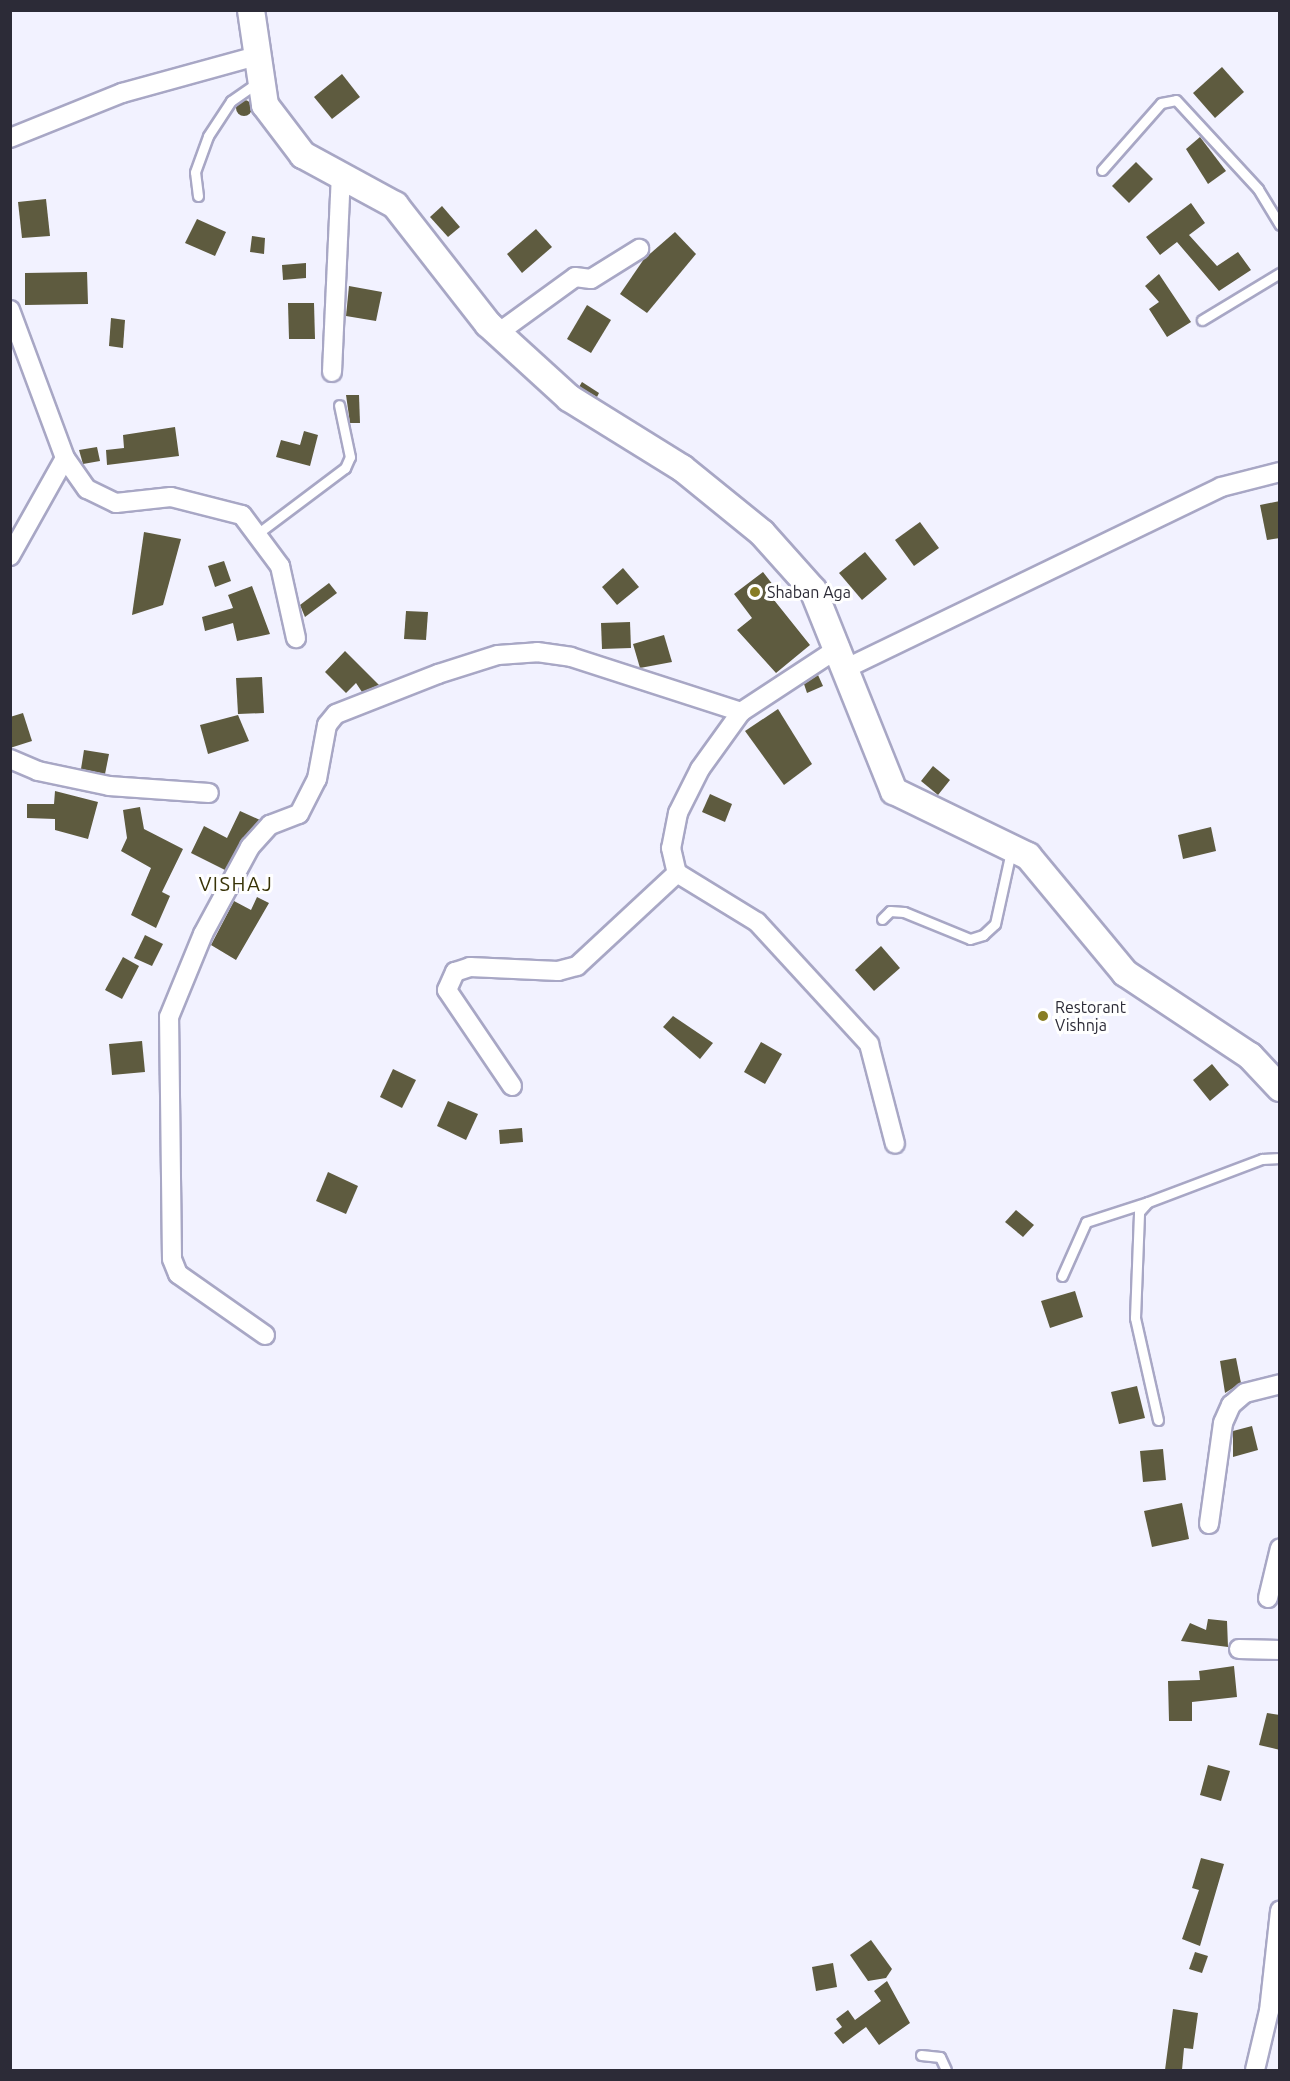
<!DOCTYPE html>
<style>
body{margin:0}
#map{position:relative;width:1290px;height:2081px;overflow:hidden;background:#f2f2ff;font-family:Ubuntu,sans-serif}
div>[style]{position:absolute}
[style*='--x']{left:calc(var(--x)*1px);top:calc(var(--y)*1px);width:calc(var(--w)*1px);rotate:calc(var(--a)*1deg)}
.building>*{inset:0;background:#5e5b3f}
.round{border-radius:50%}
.roads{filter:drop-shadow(2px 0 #a8a7c5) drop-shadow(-2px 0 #a8a7c5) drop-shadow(0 2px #a8a7c5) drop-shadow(0 -2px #a8a7c5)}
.service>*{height:9px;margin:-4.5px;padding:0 4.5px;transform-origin:4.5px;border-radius:4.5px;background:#fff}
.minor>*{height:18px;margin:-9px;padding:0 9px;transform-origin:9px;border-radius:9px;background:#fff}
.secondary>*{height:26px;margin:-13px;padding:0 13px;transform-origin:13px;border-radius:13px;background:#fff}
.dots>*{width:16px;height:16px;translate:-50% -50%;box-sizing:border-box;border:3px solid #fff;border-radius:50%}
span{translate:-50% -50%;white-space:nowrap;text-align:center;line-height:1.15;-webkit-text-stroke:6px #fff;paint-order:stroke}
.poi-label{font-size:16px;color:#2c2b37}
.left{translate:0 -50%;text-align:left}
.quarter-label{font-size:20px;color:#383307;letter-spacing:1.5px}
.frame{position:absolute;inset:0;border:12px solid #2c2b37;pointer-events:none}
</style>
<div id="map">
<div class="building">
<i style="clip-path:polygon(1222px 67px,1244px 92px,1215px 118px,1193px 93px)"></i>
<i style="clip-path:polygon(342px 74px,360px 97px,332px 119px,314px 97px)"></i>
<i class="round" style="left:236px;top:100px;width:16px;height:16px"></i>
<i style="clip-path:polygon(1200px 137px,1226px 171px,1208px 184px,1186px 149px)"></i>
<i style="clip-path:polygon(1136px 162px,1153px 179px,1129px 203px,1112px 186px)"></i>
<i style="clip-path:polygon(46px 199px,50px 236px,22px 238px,18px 202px)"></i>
<i style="clip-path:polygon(1191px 203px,1205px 223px,1189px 235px,1217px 266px,1238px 252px,1251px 270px,1219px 291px,1177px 242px,1160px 255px,1146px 237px)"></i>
<i style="clip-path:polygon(442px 206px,460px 227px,448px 237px,430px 217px)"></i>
<i style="clip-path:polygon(197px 219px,226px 232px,215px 256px,185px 243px)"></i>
<i style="clip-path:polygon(536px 229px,552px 247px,522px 273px,507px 254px)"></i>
<i style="clip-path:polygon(675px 232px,696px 254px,647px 313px,620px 294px,644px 259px)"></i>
<i style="clip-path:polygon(252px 236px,265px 238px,264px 254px,250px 252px)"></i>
<i style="clip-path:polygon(306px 263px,306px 278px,283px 280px,282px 265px)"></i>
<i style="clip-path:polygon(87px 272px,88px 304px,25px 305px,25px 273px)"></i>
<i style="clip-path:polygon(1159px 274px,1191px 322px,1167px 337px,1149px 309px,1159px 302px,1145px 286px)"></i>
<i style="clip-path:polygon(349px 286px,382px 292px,376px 321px,346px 316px)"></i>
<i style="clip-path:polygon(288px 303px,314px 303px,315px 339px,289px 339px)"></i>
<i style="clip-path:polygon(587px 305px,611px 320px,591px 353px,567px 339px)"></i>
<i style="clip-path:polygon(111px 318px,125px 320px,123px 348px,109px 346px)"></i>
<i style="clip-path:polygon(582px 382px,599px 393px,597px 397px,579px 387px)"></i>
<i style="clip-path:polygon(346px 395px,359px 395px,360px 423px,350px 423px)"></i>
<i style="clip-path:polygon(175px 427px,179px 456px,107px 465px,106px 450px,124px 448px,123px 435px)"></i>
<i style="clip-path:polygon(304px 431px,318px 435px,310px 466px,276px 457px,281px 440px,300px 445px)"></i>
<i style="clip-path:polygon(97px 447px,100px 461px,83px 464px,79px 450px)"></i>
<i style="clip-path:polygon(1280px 501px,1280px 538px,1267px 540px,1260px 505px)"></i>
<i style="clip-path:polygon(920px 522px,939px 548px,914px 566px,895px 540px)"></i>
<i style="clip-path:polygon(144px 532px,181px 539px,163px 605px,132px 615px)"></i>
<i style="clip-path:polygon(865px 552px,887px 579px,862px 600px,839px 573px)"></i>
<i style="clip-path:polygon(224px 561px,231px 581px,215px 587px,208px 566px)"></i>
<i style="clip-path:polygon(623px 568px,639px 587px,617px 605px,602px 587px)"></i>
<i style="clip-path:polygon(763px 572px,777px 590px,770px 595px,810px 645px,776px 673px,737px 630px,752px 618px,734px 594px)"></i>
<i style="clip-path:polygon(329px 583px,337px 593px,305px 617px,300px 605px)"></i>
<i style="clip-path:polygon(252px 586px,270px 634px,237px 641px,233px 623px,205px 631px,202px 617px,233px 608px,228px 595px)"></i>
<i style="clip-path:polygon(406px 611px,428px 612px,426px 640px,404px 639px)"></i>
<i style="clip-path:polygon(630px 622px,631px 648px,602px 649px,601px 623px)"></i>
<i style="clip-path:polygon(664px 635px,672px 662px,640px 668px,633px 644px)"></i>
<i style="clip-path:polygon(345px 651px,379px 685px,362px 692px,356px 683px,346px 693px,325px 672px)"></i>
<i style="clip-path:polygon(818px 675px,823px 686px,807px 693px,804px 684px)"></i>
<i style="clip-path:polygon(262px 677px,264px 713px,238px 714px,236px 678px)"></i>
<i style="clip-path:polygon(778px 709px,812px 764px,784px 785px,745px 731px)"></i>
<i style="clip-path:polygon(23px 713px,32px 741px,10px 748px,10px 717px)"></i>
<i style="clip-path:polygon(238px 715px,249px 741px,208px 754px,200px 725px)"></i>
<i style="clip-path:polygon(84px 750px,109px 754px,105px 774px,81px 769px)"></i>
<i style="clip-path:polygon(933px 766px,950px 780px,938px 795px,921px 781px)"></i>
<i style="clip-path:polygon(55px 791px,98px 802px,88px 839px,55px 830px,55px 819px,27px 818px,27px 804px,54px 804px)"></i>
<i style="clip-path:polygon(710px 794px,732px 804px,725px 822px,702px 812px)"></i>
<i style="clip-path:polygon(140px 807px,144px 829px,183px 849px,162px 892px,170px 896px,156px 928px,131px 915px,151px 868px,121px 851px,127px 838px,123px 810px)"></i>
<i style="clip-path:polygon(240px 811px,260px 820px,225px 870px,191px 853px,204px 826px,227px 838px)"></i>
<i style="clip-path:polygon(1211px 827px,1216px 851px,1183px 859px,1178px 835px)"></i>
<i style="clip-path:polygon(257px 897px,269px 903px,236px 960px,211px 945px,234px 901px,251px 910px)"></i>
<i style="clip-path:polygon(145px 935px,163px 944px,152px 966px,134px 958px)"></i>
<i style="clip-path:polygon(881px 946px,900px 968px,874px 991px,855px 970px)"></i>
<i style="clip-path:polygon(123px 957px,139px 966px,122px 999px,105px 990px)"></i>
<i style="clip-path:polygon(673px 1016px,713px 1043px,700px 1059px,663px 1027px)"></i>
<i style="clip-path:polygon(142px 1041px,145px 1072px,112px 1075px,109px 1044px)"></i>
<i style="clip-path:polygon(761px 1042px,782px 1054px,765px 1084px,744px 1072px)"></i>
<i style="clip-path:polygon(1212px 1064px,1229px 1085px,1210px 1101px,1193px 1080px)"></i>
<i style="clip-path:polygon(393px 1069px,416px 1080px,402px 1108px,380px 1097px)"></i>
<i style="clip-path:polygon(448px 1101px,478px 1114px,466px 1140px,437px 1126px)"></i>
<i style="clip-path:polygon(522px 1128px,523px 1142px,500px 1144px,499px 1130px)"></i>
<i style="clip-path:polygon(328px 1172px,358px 1186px,346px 1214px,316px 1201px)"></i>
<i style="clip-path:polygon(1016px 1210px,1034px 1225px,1023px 1237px,1005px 1222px)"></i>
<i style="clip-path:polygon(1075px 1291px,1083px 1317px,1050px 1328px,1041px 1301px)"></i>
<i style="clip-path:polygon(1236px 1358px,1241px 1383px,1225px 1393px,1220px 1361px)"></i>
<i style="clip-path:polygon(1137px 1386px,1145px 1418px,1119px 1424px,1111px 1392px)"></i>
<i style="clip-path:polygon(1252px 1426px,1258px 1450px,1233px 1457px,1233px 1431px)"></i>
<i style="clip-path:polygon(1163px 1449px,1166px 1480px,1143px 1482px,1140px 1451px)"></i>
<i style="clip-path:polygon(1182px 1503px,1189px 1539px,1152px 1547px,1144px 1511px)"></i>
<i style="clip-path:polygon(1208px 1619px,1227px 1621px,1228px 1647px,1181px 1641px,1190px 1623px,1206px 1630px)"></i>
<i style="clip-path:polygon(1234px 1666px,1237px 1697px,1192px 1702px,1192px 1721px,1169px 1721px,1168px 1681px,1200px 1680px,1199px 1671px)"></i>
<i style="clip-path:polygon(1267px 1713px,1280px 1715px,1280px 1750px,1259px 1745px)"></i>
<i style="clip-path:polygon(1208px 1765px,1230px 1771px,1221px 1801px,1200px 1795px)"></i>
<i style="clip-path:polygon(1201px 1858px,1224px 1864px,1200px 1946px,1182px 1939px,1199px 1890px,1192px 1888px)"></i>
<i style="clip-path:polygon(871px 1940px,892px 1969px,886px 1978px,868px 1981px,850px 1955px)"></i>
<i style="clip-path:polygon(1195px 1952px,1208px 1956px,1202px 1973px,1189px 1969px)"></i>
<i style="clip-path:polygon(833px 1963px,837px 1987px,816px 1991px,812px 1967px)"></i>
<i style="clip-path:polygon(887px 1981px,910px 2023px,879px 2045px,866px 2027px,843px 2044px,834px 2033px,842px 2027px,836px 2019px,848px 2010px,855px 2020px,881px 2001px,874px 1991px)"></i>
<i style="clip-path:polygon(1173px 2009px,1198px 2013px,1193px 2049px,1184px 2048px,1182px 2070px,1165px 2070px)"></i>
</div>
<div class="roads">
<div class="service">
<i style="--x:1102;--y:170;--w:89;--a:-48.6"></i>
<i style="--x:1161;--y:103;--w:15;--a:-11"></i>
<i style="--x:1176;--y:100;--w:121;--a:47.3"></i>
<i style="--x:1258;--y:189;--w:42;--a:58.6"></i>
<i style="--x:198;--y:196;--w:24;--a:-97"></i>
<i style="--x:195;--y:172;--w:38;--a:-70"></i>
<i style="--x:208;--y:136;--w:42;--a:-56.7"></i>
<i style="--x:231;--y:101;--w:33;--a:-35"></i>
<i style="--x:1202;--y:320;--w:91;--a:-31.1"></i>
<i style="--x:257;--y:534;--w:110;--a:-36.9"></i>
<i style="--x:345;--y:468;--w:12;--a:-66"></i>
<i style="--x:350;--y:457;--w:53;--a:-101.9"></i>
<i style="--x:882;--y:919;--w:11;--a:-45"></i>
<i style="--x:890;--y:911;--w:14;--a:4"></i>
<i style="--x:904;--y:912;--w:71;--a:22.2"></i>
<i style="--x:970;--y:939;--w:14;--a:-17"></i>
<i style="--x:983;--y:935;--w:16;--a:-43"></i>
<i style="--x:995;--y:924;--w:75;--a:-77.6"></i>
<i style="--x:1062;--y:1276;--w:59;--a:-66"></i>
<i style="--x:1086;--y:1222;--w:65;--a:-17.9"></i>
<i style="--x:1158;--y:1420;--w:105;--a:-102.7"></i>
<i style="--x:1135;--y:1318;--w:106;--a:-87.8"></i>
<i style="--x:1139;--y:1212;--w:13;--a:-48"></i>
<i style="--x:1148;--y:1202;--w:122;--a:-20.7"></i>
<i style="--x:1262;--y:1159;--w:18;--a:-3"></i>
<i style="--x:921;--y:2055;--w:19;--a:6"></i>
<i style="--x:940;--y:2057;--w:14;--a:65"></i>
</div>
<div class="minor">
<i style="--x:10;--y:138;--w:121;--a:-21.9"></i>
<i style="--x:122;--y:93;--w:139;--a:-15.4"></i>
<i style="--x:10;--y:310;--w:158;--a:69.6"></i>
<i style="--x:65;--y:458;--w:38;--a:55"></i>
<i style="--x:87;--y:489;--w:32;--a:26"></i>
<i style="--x:116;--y:503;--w:55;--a:-6.2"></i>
<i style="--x:171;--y:497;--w:73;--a:14.2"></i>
<i style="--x:242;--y:515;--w:64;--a:53.3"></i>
<i style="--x:280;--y:566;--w:74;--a:77.5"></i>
<i style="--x:498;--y:333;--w:95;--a:-36"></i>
<i style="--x:575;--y:277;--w:16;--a:7"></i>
<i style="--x:591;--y:279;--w:57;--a:-32"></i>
<i style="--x:332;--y:372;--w:195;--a:-87.4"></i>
<i style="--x:10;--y:556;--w:112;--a:-60.7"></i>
<i style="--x:840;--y:647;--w:118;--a:146.7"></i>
<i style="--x:741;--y:712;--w:70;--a:125.7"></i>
<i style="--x:700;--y:769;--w:49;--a:116.6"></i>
<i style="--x:678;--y:813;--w:36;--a:101"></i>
<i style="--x:671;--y:848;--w:26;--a:77"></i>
<i style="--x:677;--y:873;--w:94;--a:31.5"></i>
<i style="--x:757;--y:922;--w:166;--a:47.4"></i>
<i style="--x:869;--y:1044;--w:103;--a:75.4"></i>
<i style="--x:849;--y:667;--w:413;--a:-25.8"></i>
<i style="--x:1221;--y:487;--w:61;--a:-14.3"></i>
<i style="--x:10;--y:759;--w:30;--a:23"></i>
<i style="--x:38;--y:771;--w:73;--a:11.9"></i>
<i style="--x:109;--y:786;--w:100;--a:4"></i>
<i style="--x:512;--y:1086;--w:116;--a:-124.1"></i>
<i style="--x:447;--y:990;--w:20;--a:-66"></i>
<i style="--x:455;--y:972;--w:16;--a:-18"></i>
<i style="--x:470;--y:967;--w:88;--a:2.6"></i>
<i style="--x:558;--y:971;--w:20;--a:-15"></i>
<i style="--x:577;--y:966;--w:137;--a:-42.9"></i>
<i style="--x:265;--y:1335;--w:106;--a:-145"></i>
<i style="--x:178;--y:1274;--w:16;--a:-112"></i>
<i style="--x:172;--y:1259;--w:242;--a:-90.7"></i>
<i style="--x:169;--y:1017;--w:90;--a:-67.7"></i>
<i style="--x:203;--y:934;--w:99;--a:-61.6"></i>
<i style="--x:250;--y:847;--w:30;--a:-48"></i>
<i style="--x:270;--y:825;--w:31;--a:-21"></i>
<i style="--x:299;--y:814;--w:39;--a:-63"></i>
<i style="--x:317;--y:779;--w:55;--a:-79.5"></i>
<i style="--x:327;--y:725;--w:14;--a:-51"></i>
<i style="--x:336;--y:714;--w:110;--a:-21.4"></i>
<i style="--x:438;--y:674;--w:63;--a:-17.6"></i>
<i style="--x:498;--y:655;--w:39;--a:-4"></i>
<i style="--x:537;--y:652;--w:34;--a:8"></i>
<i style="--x:571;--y:657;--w:179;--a:17.9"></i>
<i style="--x:1209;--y:1524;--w:102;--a:-82.1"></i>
<i style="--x:1223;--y:1423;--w:20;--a:-66"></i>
<i style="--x:1231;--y:1405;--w:18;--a:-41"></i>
<i style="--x:1245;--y:1393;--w:36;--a:-14"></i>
<i style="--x:1268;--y:1598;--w:51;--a:-76.5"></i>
<i style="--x:1239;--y:1649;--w:41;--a:1.4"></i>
<i style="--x:1255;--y:2070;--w:61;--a:-76.7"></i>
<i style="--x:1269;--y:2011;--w:101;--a:-83.7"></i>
</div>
<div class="secondary">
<i style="--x:251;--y:10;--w:96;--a:81.6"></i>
<i style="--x:265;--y:105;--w:63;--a:52.8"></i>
<i style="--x:303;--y:155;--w:105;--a:28.5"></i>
<i style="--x:395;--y:205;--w:151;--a:52"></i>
<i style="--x:488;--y:324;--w:110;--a:42.4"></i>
<i style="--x:569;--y:398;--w:133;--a:31.8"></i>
<i style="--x:682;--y:468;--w:103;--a:39.1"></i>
<i style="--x:762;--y:533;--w:76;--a:48.2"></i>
<i style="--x:813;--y:590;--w:217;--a:68.1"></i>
<i style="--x:894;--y:791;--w:149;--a:25.9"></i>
<i style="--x:1028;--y:856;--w:152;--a:50.3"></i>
<i style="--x:1125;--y:973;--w:150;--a:33.6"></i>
<i style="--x:1250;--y:1056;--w:44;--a:46.8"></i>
</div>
</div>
<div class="dots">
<i style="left:755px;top:592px;background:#887d24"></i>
<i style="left:1043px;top:1016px;background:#887d24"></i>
</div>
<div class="poi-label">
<span class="left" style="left:767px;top:592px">Shaban Aga</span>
<span class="left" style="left:1055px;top:1016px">Restorant<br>Vishnja</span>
</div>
<div class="quarter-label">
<span style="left:236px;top:883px">VISHAJ</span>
</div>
<div class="frame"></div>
</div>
